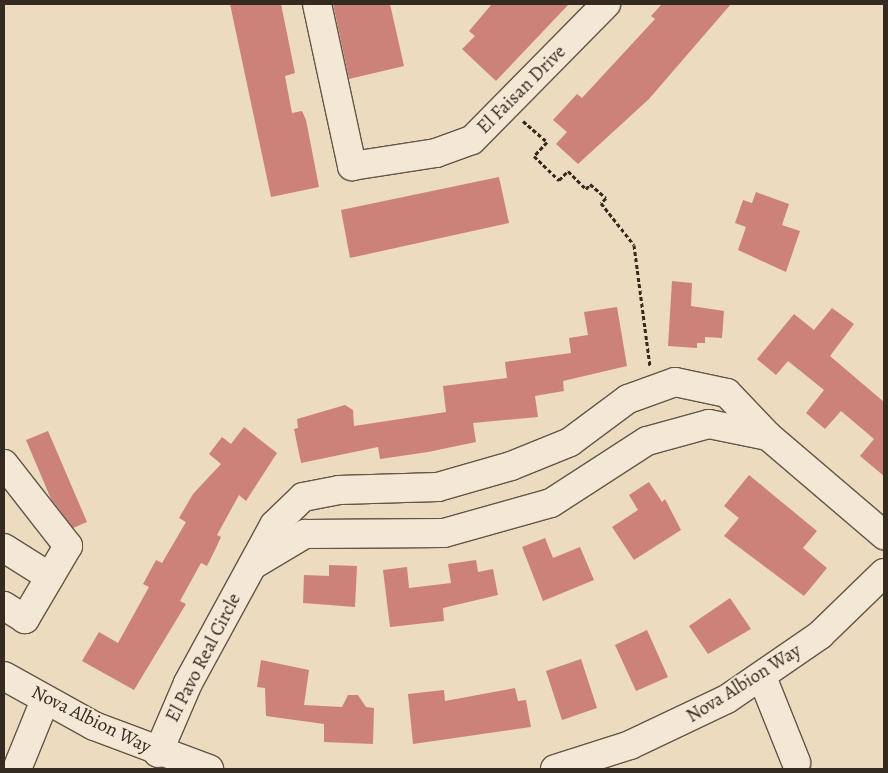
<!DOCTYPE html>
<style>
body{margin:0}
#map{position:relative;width:888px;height:773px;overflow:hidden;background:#ecdbbf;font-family:Alegreya,serif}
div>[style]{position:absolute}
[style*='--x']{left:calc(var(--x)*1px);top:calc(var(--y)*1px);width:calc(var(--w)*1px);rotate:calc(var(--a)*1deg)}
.building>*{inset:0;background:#cc8279}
.path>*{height:3px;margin-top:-1.5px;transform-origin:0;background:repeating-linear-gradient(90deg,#352a1f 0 4px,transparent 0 6.5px)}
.roads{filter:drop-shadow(1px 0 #635647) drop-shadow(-1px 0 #635647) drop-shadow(0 1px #635647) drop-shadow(0 -1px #635647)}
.minor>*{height:28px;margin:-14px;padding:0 14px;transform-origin:14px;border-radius:14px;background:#f3e8d5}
span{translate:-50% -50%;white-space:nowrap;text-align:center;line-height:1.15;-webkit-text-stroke:4px #f3e8d5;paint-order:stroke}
.street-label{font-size:19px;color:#352a1f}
.frame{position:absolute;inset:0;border:5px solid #352a1f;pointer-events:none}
</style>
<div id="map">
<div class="building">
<i style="clip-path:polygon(230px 4px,281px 4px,295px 73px,285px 76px,292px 113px,302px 111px,306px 120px,319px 187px,271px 197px)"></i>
<i style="clip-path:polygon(333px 4px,390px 4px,404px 66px,349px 79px)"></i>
<i style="clip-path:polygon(492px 4px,569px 4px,496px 81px,462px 49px,475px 36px,469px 31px)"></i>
<i style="clip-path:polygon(662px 4px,731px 4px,649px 99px,578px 164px,556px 144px,567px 132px,553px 120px,577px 94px,582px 98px,655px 19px,651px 16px)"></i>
<i style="clip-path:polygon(499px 177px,509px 223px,350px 258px,341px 210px)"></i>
<i style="clip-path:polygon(756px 192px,789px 204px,782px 225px,800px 231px,786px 272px,738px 250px,746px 227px,735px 223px,743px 200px,752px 203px)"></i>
<i style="clip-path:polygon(672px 281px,692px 283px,691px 306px,724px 311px,722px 338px,705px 337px,705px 343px,697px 343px,697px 348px,668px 346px)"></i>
<i style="clip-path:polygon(617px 307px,627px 366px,563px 381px,564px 391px,535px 396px,538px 417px,473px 423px,476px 442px,428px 452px,380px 459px,378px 447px,301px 463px,294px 429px,298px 428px,297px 419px,345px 405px,353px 410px,354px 426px,446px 412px,443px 386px,507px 378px,505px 362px,571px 353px,569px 338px,588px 335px,584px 312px)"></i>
<i style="clip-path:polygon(832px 308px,854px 324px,830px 356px,884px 402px,884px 476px,860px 456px,874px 439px,841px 411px,825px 429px,806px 413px,824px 390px,788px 361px,776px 375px,757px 359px,794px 314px,814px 330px)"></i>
<i style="clip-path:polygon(244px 427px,277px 453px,246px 501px,239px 495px,217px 535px,221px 537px,215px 550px,207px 566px,201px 563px,180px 601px,186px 604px,134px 690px,82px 661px,99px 632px,118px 643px,149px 587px,143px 584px,156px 560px,162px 563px,186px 522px,179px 518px,193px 494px,221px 464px,209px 454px,222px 437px,231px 444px)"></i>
<i style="clip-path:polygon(48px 431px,87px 522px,73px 528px,51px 499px,26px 440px)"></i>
<i style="clip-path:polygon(749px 475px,817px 531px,803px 548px,827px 568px,804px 596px,724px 536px,739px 518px,724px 506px)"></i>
<i style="clip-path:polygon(649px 482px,662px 502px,665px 499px,681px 530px,634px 560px,612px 527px,638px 510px,629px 495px)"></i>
<i style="clip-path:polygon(545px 538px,553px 558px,580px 547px,594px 580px,543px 601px,522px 547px)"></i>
<i style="clip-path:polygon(476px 560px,478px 572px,493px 569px,498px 595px,443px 608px,444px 621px,390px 627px,383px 570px,407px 567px,409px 588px,451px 583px,448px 564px)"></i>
<i style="clip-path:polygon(329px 565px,357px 566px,355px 607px,303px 603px,304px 575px,329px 576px)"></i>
<i style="clip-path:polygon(730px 598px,751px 629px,708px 654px,689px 626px)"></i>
<i style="clip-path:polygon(647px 630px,668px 677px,636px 691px,615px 645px)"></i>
<i style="clip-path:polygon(581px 659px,597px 708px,562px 720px,546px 671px)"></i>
<i style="clip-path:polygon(261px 660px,309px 670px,304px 705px,342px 707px,348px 695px,358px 695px,366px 707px,374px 708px,373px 744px,324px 742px,324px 724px,266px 716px,265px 688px,257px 687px)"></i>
<i style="clip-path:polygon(515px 688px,518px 701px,526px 700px,531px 727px,413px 744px,408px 694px,444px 690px,445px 701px)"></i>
</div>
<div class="path">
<i style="--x:523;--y:121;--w:32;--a:41"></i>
<i style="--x:547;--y:142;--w:19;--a:133"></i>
<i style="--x:534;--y:156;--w:35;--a:44"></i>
<i style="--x:559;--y:180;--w:13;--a:-45"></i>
<i style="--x:568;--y:171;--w:25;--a:45"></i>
<i style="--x:586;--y:189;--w:6;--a:-51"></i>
<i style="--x:590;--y:184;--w:21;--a:41"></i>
<i style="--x:606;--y:198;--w:7;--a:135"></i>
<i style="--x:601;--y:203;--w:53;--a:51.8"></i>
<i style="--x:634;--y:245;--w:122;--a:82.5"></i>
</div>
<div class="roads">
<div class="minor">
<i style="--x:317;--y:4;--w:166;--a:77.8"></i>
<i style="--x:352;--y:166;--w:85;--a:-8.8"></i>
<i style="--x:436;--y:153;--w:38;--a:-20"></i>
<i style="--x:472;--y:140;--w:191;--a:-45.4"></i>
<i style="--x:4;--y:464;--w:104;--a:52"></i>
<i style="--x:68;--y:546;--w:85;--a:120.5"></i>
<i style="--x:25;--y:619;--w:25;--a:-148"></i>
<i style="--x:4;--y:548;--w:54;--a:32.2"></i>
<i style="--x:253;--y:565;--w:61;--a:-30.8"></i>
<i style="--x:305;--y:534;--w:139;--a:-0.4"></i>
<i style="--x:444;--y:533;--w:111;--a:-15.7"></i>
<i style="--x:551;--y:503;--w:114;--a:-32.9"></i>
<i style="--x:647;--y:441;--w:64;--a:-15.3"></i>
<i style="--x:709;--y:424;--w:60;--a:11.5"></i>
<i style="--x:4;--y:676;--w:103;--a:29.1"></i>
<i style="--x:94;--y:726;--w:123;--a:20.5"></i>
<i style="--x:762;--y:677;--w:92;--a:68.2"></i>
<i style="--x:158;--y:753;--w:76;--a:-66.8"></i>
<i style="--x:188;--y:683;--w:180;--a:-61.4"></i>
<i style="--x:274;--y:525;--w:40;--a:-44"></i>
<i style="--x:303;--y:497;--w:37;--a:-11"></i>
<i style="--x:339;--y:490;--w:99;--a:-1.7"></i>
<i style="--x:438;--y:487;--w:76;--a:-16"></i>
<i style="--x:511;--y:466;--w:64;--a:-22.1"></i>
<i style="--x:570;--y:442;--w:72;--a:-36.6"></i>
<i style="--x:628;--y:399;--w:50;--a:-19.9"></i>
<i style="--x:675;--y:382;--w:53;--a:11.9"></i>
<i style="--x:727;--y:393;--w:59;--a:46.4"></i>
<i style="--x:768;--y:436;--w:153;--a:40.5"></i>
<i style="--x:17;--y:769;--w:74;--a:-67.9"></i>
<i style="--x:555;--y:769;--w:79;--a:-17.7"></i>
<i style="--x:630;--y:745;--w:107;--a:-25.4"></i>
<i style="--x:727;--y:699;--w:113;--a:-34.5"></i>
<i style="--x:820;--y:635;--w:89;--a:-44.1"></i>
</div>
</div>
<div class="street-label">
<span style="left:522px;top:90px;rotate:-45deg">El Faisan Drive</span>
<span style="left:204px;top:658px;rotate:-63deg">El Pavo Real Circle</span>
<span style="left:744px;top:684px;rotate:-32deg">Nova Albion Way</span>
<span style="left:91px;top:720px;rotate:26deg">Nova Albion Way</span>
</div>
<div class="frame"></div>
</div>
